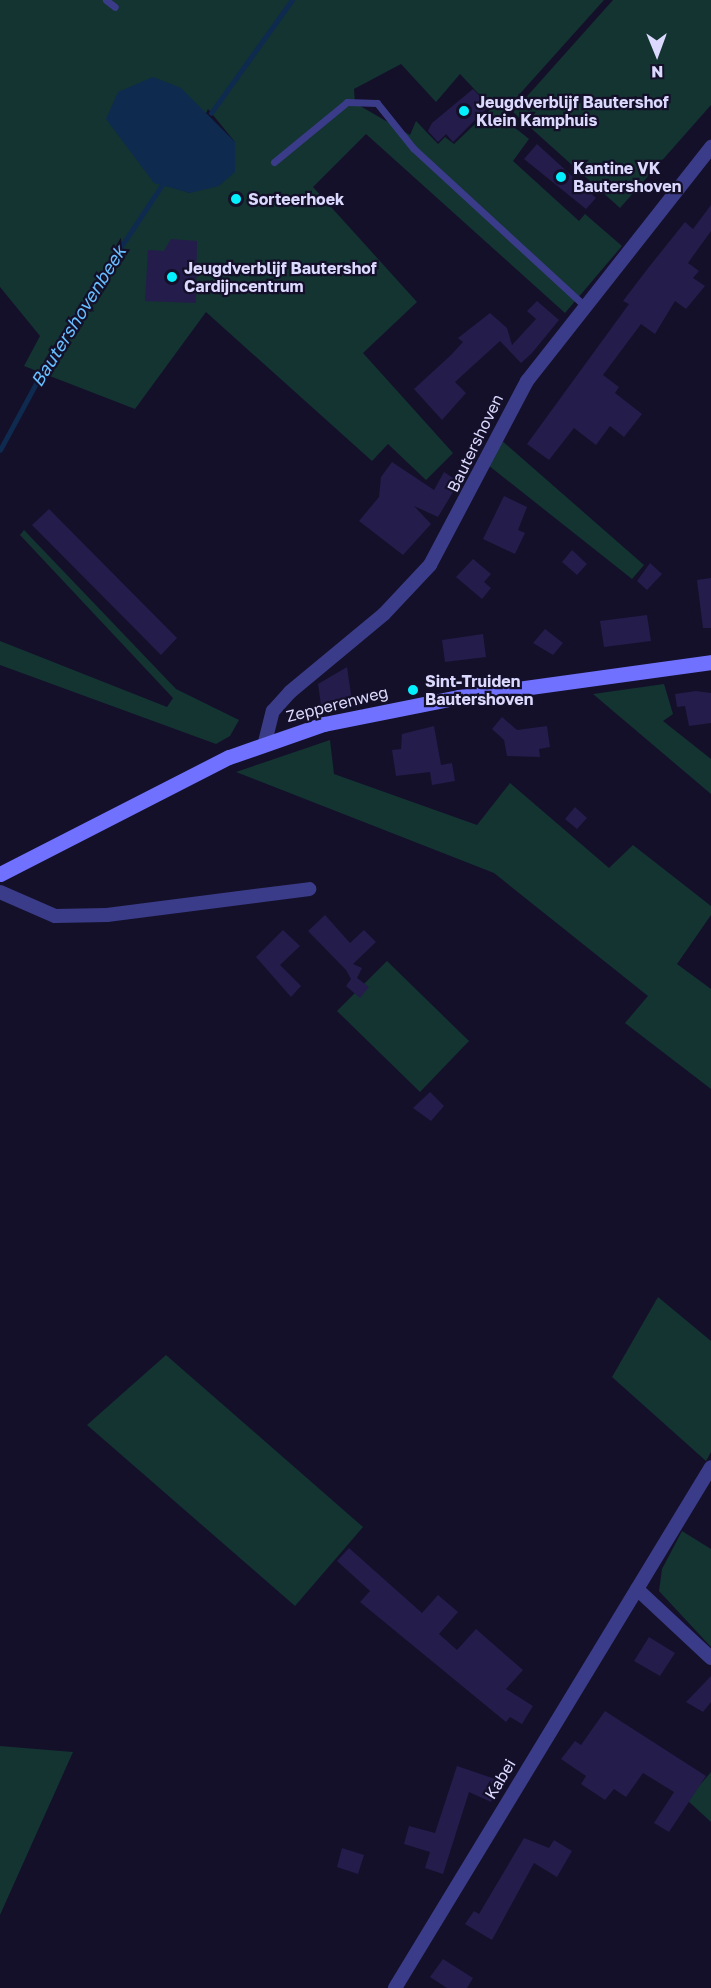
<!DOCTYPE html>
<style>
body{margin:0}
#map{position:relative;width:711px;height:1988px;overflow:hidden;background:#14102a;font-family:"Golos Text",sans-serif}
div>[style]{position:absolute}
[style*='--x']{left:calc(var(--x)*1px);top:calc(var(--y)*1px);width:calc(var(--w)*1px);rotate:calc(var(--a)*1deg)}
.green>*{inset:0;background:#133431}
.water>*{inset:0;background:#0f2a4f}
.stream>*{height:4.5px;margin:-2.25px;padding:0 2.25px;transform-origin:2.25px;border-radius:2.25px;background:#0f2a4f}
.building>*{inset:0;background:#241c4b}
.lane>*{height:7px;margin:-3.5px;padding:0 3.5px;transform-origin:3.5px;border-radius:3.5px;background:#3b3c89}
.street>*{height:14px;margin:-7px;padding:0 7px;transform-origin:7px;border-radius:7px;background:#3b3c89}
.secondary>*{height:15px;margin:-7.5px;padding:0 7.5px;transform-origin:7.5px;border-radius:7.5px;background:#7072ff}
.dots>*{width:16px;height:16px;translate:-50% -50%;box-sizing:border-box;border:3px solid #14102a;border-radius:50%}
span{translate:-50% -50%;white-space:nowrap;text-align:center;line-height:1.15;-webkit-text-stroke:4.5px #14102a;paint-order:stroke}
.poi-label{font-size:16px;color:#dcd9ff;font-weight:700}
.left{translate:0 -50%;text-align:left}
.street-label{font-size:16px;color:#dcd9ff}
.water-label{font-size:18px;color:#67bfff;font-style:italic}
.north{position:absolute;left:627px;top:24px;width:60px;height:60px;-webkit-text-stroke:4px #14102a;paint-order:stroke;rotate:179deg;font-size:16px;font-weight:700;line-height:24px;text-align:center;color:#dcd9ff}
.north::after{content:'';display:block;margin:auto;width:21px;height:27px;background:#dcd9ff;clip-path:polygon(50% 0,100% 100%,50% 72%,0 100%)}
</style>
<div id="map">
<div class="green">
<i style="clip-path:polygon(evenodd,0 0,604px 0,500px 116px,529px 139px,513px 161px,579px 221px,585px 214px,622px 246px,565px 313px,366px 134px,313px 187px,417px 302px,363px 353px,453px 453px,426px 480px,388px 444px,372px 461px,206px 312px,135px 409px,24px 366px,40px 336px,0 287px,0 0,401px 64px,436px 102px,460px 74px,492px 108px,454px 144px,445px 137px,438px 144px,416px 121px,410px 135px,355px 103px,354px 89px,401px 64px,0 0,208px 109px,235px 142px,190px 193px,172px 187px,208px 109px)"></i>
<i style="clip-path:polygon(613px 0,711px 0,711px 105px,620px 208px,513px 112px)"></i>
<i style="clip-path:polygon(500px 439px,644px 565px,632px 579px,488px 465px)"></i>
<i style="clip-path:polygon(24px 530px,176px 689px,239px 720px,230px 736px,216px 744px,0 665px,0 641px,167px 707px,173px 698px,20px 535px)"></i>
<i style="clip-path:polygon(664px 684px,673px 714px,663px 721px,711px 759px,711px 794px,593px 694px)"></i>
<i style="clip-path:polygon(330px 740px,334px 774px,477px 825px,510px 783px,609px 868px,633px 845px,711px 906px,711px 915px,677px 964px,711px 989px,711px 1089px,625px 1023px,648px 996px,494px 873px,236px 772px)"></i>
<i style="clip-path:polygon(387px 961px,469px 1041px,420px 1092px,337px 1011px)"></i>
<i style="clip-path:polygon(658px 1297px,711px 1341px,711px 1452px,706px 1461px,612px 1377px)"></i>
<i style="clip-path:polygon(166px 1355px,363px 1527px,295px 1606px,87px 1425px)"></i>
<i style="clip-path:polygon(682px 1531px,711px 1549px,711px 1647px,659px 1591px,662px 1569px)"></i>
<i style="clip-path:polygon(0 1746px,73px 1752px,0 1915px)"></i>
<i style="clip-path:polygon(711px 1772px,711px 1822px,687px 1800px)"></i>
</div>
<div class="water">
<i style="clip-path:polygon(153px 77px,181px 88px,235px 142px,235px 172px,219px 186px,190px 193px,154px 183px,106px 119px,118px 92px)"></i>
</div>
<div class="stream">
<i style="--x:211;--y:113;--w:139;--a:-54.4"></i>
<i style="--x:0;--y:450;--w:128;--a:-61.6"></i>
<i style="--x:61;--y:337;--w:182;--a:-56.4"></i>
</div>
<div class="building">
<i style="clip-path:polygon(473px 89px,489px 106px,453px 142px,446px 134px,438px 142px,428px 131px,432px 123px)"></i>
<i style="clip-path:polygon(537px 144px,596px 198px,586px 209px,524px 159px)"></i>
<i style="clip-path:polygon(711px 205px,711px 231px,688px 263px,699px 271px,693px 278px,705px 286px,686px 309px,675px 301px,655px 334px,641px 324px,603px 375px,619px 387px,615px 393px,642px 414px,624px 437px,610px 426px,596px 445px,574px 428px,549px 460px,527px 444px,629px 304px,623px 301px,649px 267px,685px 222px,693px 229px)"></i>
<i style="clip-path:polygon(171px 239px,197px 241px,196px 303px,145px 301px,148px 250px,164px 251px)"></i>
<i style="clip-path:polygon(537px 301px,559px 320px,532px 353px,521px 363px,500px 341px,455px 382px,466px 393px,442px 420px,414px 389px,451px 355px,463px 342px,458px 338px,490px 313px,507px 328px,512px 345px,536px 319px,527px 311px)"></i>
<i style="clip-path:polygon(392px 462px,434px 490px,444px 472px,459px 482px,438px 517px,414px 506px,431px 524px,403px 555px,359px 521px,379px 497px,381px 477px)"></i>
<i style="clip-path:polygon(504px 496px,527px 507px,518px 530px,525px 533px,515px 554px,483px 539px)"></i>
<i style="clip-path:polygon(49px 509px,177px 638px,161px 655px,32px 525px)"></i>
<i style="clip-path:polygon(572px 550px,587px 564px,577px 575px,562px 562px)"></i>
<i style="clip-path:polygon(473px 559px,491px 574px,484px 582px,491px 588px,482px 599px,456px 577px)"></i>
<i style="clip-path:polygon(650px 563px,662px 574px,647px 590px,637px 581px)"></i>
<i style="clip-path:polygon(711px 578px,711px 628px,703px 628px,697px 580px)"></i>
<i style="clip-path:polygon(647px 615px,651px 641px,604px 647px,600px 621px)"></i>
<i style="clip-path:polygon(545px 629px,563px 643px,553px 655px,533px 643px)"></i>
<i style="clip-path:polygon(483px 634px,486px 657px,445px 662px,442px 640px)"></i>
<i style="clip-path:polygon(347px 667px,352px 701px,321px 705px,318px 684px)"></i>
<i style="clip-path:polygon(696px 691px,711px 693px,711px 723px,689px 726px,685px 706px,677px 707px,675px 694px)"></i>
<i style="clip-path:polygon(502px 717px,517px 730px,547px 726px,550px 747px,539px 749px,540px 757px,507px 756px,504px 740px,492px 729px)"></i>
<i style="clip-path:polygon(434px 726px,441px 765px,452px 763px,455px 781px,432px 785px,430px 772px,396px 776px,392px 750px,401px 749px,402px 734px)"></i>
<i style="clip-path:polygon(575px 807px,587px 818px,577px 829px,565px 819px)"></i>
<i style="clip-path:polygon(325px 915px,350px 943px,364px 930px,376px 942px,353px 964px,362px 968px,357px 978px,369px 987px,360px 998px,346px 986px,351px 979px,346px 970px,308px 931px)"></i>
<i style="clip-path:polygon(283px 930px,300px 946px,280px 965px,301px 986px,291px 997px,256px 957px)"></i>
<i style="clip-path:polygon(430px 1092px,444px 1106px,431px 1121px,413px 1108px)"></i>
<i style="clip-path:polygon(349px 1548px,422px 1613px,438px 1595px,458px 1612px,439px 1634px,457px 1650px,476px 1629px,523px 1670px,506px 1689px,533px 1706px,522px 1724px,510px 1717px,506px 1722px,360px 1602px,370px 1591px,337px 1561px)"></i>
<i style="clip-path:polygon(649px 1637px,675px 1653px,660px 1676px,634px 1661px)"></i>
<i style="clip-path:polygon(711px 1676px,711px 1702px,703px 1712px,686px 1702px)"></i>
<i style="clip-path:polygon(605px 1711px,706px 1776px,669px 1832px,654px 1823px,674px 1792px,643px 1773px,626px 1797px,614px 1789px,605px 1800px,581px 1784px,586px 1776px,561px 1759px,575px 1741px,581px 1745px)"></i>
<i style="clip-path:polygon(457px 1766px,501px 1781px,491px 1802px,469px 1792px,443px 1874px,425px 1868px,430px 1852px,404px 1844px,409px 1826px,435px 1833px)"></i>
<i style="clip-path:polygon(524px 1838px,549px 1848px,554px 1840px,572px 1851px,557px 1877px,534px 1863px,492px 1940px,465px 1924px,474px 1911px,479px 1914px)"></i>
<i style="clip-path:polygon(342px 1848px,364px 1855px,358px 1874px,337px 1867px)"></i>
<i style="clip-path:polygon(443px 1959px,473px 1978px,467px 1988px,447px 1988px,430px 1977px)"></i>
</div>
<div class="lane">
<i style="--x:106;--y:0;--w:11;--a:38"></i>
<i style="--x:274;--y:162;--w:94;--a:-39.4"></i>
<i style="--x:347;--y:102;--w:30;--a:2"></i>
<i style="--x:377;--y:103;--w:58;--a:51.3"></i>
<i style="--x:413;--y:148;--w:234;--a:42.6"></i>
</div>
<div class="street">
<i style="--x:265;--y:742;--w:32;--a:-76"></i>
<i style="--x:273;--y:711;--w:25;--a:-48"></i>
<i style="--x:290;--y:692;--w:122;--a:-39.7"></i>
<i style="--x:384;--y:614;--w:67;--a:-46.8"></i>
<i style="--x:430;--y:565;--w:208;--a:-62.2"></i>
<i style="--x:527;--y:381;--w:298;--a:-51.8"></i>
<i style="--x:0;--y:892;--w:60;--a:23.6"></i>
<i style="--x:55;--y:916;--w:52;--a:-1.1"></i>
<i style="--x:107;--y:915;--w:204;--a:-7.3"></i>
<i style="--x:637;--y:1589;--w:101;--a:43"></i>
<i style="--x:395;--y:1988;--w:609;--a:-58.76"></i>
</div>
<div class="secondary">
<i style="--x:0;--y:874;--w:257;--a:-27.1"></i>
<i style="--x:229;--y:757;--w:101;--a:-19.2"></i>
<i style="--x:324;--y:724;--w:138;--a:-11.3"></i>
<i style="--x:459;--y:697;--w:254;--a:-7.9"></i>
</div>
<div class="dots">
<i style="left:464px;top:111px;background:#05f0ff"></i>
<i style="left:561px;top:177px;background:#05f0ff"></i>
<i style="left:236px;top:199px;background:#05f0ff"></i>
<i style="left:172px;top:277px;background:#05f0ff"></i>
<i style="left:413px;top:690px;background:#05f0ff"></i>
</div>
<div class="poi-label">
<span class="left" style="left:476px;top:111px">Jeugdverblijf Bautershof<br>Klein Kamphuis</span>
<span class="left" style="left:573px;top:177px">Kantine VK<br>Bautershoven</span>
<span class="left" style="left:248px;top:199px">Sorteerhoek</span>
<span class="left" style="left:184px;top:277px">Jeugdverblijf Bautershof<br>Cardijncentrum</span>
<span class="left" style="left:425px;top:690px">Sint-Truiden<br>Bautershoven</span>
</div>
<div class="street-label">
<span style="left:475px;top:443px;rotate:-64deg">Bautershoven</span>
<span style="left:337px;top:704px;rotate:-14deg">Zepperenweg</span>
<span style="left:500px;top:1779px;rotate:-59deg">Kabei</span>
</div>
<div class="water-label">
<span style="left:78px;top:316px;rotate:-58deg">Bautershovenbeek</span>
</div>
<div class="north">N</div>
</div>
